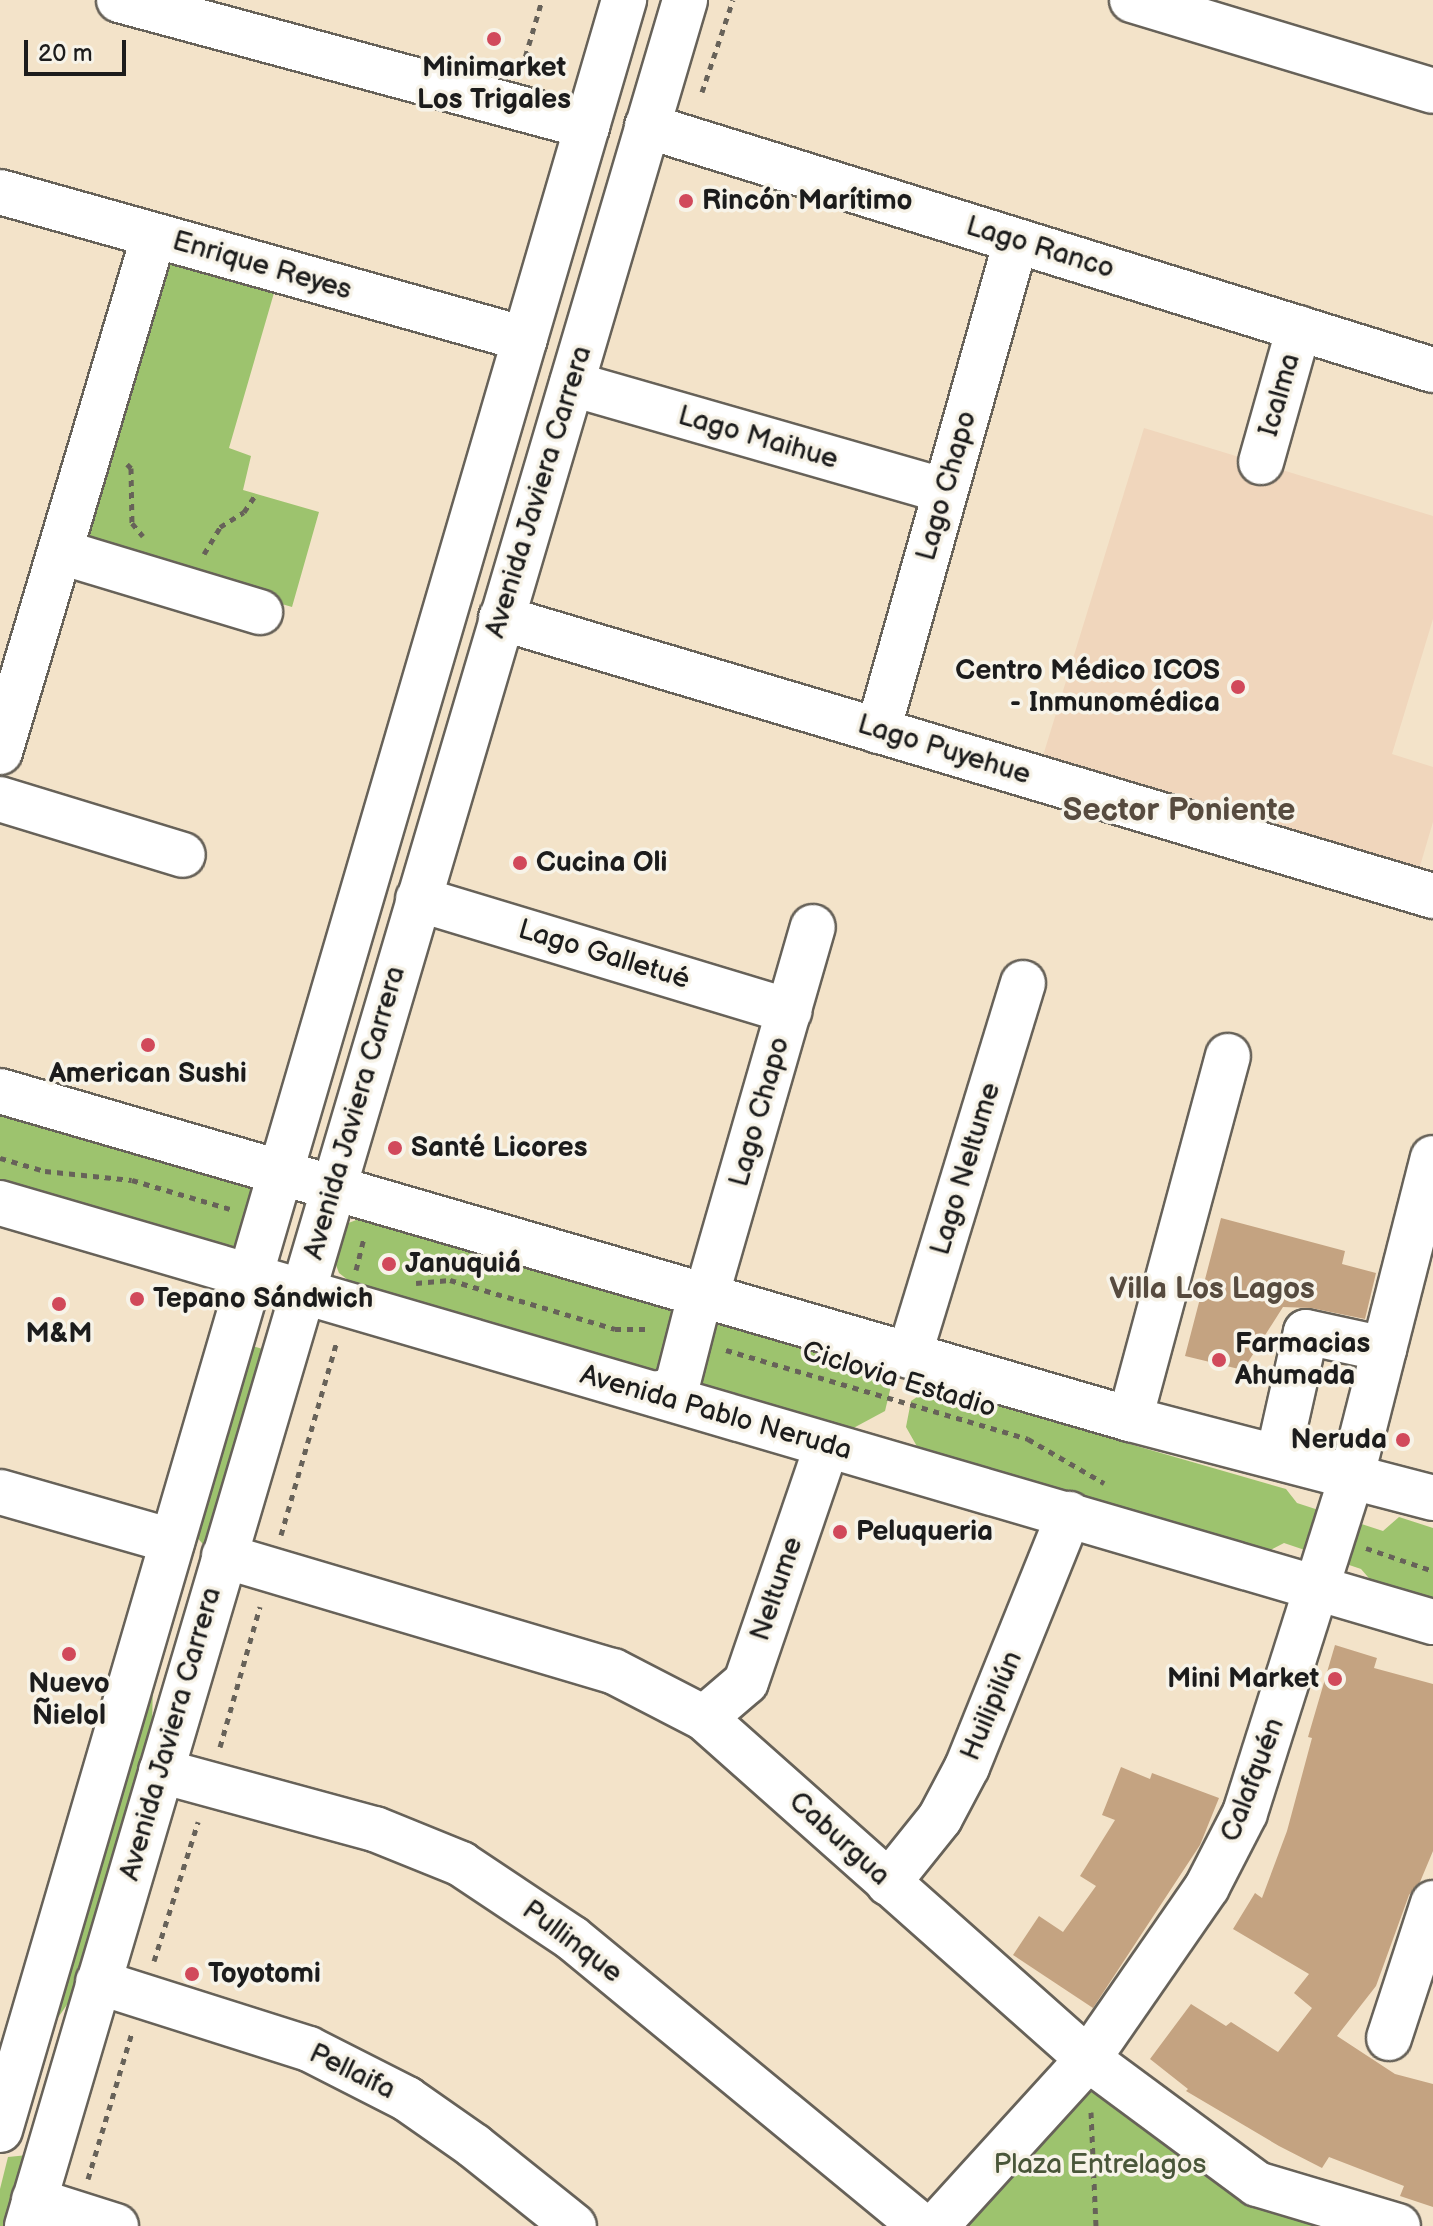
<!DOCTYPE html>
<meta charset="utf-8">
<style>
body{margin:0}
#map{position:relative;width:1433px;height:2226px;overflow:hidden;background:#f3e3c9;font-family:"Balsamiq Sans",sans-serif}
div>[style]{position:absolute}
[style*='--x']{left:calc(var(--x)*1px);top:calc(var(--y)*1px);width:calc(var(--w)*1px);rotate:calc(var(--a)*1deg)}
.built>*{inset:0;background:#f0d6bc}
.green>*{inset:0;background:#9dc36e}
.building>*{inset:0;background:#c4a381}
.path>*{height:5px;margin-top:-2.5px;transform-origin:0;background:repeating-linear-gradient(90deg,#676259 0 6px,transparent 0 12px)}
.roads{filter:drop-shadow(2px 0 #676259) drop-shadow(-2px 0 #676259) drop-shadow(0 2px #676259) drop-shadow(0 -2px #676259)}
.minor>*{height:44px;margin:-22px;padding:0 22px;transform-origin:22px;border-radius:22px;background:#fff}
.major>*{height:44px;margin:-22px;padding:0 22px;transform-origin:22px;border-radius:22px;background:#fff}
.dots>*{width:22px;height:22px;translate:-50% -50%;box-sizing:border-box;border:4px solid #f7f3e8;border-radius:50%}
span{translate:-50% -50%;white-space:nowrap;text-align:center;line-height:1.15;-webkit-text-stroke:7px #f7f3e8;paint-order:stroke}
.poi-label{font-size:28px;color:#1c1c1c;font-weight:700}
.left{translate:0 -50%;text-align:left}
.right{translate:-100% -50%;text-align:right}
.street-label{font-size:28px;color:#1c1c1c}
.park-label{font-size:28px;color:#495639}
.neighbourhood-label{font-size:30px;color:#574b3f;font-weight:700}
.quarter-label{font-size:32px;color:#574b3f;font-weight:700}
.scale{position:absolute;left:24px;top:40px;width:102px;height:36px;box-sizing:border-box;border:4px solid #1c1c1c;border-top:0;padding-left:10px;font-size:24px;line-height:28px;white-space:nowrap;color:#1c1c1c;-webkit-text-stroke:6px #f7f3e8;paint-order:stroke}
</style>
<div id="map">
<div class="built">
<i style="clip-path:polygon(1144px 428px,1433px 516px,1433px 619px,1392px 754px,1433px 767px,1433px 822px,1418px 873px,1042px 759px)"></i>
</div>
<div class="green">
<i style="clip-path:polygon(169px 255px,276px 286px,229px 448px,251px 456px,243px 490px,319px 512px,292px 607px,86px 546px)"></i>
<i style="clip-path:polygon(0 1108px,259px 1184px,238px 1258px,0 1185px)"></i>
<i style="clip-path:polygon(359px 1219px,863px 1364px,884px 1372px,891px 1386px,885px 1411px,846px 1432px,357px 1287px,339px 1273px,333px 1257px,343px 1225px)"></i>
<i style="clip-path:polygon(249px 1345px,270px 1351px,211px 1553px,193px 1533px)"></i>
<i style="clip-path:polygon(932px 1387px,1286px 1489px,1297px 1503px,1383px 1531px,1399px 1517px,1433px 1528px,1433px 1605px,1381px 1592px,1361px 1569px,1284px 1543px,1265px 1553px,919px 1450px,906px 1427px,911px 1401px)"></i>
<i style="clip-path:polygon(153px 1677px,152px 1732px,75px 1993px,44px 2038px)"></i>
<i style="clip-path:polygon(1091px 2082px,1336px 2226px,960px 2226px)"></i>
<i style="clip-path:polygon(28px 2155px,9px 2226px,0 2226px,0 2189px,8px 2157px)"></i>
</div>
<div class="building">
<i style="clip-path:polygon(1221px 1218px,1345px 1251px,1342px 1264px,1376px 1273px,1365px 1319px,1311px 1308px,1283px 1307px,1243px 1370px,1185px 1356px)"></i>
<i style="clip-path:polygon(1335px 1645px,1377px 1658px,1374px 1668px,1433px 1684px,1433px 1851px,1420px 1882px,1409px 1895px,1376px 1986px,1337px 2036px,1395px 2074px,1433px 2084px,1433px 2207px,1400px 2196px,1404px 2186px,1329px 2157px,1322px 2168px,1279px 2146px,1186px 2091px,1188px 2089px,1150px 2059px,1191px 2004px,1226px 2026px,1231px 2022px,1278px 2052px,1312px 2008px,1294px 1993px,1309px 1974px,1233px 1929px,1255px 1893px,1262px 1898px,1287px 1831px,1312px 1738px,1308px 1737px)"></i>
<i style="clip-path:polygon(1121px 1767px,1150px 1779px,1152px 1773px,1219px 1798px,1200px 1845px,1093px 2008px,1013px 1955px,1039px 1916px,1063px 1932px,1096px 1886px,1080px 1876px,1115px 1820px,1102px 1815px)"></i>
</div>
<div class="path">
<i style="--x:522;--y:68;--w:71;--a:-73.6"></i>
<i style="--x:702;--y:92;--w:97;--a:-71.4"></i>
<i style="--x:127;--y:464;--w:6;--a:45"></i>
<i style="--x:131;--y:468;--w:55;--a:89"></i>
<i style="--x:132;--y:523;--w:17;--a:50"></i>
<i style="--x:204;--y:554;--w:31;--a:-59"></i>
<i style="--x:220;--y:527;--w:28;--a:-32"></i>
<i style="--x:244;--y:512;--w:22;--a:-56"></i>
<i style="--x:0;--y:1158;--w:47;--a:16.1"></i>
<i style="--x:45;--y:1171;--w:87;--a:5.9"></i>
<i style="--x:132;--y:1180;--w:102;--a:16.5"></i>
<i style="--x:356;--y:1270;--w:34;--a:-76"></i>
<i style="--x:416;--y:1283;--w:34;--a:-5"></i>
<i style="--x:450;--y:1280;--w:172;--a:16.5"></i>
<i style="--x:615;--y:1329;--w:36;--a:0"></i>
<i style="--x:726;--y:1350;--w:315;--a:16.4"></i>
<i style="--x:1028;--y:1439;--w:88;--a:30.1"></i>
<i style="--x:281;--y:1535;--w:202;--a:-73.9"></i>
<i style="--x:1366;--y:1548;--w:71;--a:18.9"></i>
<i style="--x:220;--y:1747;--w:146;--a:-74.1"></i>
<i style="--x:154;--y:1961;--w:146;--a:-72.4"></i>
<i style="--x:1091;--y:2112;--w:114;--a:87.5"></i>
<i style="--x:88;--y:2179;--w:153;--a:-73.3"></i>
</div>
<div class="roads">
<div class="minor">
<i style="--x:119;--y:0;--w:485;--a:15.1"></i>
<i style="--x:1132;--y:0;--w:314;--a:16.8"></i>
<i style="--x:647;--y:126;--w:823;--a:17.25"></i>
<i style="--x:0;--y:192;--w:545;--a:15.64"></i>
<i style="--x:572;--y:384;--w:388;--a:16"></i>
<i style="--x:1261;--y:462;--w:139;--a:-74.2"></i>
<i style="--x:61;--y:552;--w:208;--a:16.8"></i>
<i style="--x:501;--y:618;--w:973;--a:16.61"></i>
<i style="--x:878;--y:731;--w:509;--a:-74.27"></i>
<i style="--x:0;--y:752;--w:539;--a:-73.41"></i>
<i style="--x:0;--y:799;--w:191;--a:17"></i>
<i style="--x:418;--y:899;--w:388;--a:16.8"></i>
<i style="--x:706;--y:1297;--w:385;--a:-73.9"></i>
<i style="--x:909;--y:1356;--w:390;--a:-73"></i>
<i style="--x:1130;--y:1419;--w:376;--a:-74.9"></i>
<i style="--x:1278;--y:1456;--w:127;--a:-77.3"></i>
<i style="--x:1306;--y:1332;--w:80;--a:12.3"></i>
<i style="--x:0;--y:1492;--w:179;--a:15.9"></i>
<i style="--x:224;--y:1556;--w:406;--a:16.5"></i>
<i style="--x:613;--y:1671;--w:102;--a:27.3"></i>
<i style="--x:704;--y:1718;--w:514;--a:41.61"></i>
<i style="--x:1088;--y:2059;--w:210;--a:36.5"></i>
<i style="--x:1257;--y:2184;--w:147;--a:16.6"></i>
<i style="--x:704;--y:1718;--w:55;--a:-40.6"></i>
<i style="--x:746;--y:1682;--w:250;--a:-71.1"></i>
<i style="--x:161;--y:1771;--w:222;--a:15.2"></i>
<i style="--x:375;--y:1829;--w:93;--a:22.1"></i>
<i style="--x:461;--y:1864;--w:133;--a:33.7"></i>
<i style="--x:572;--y:1938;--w:452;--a:39.5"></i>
<i style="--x:888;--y:1883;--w:83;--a:-51.3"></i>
<i style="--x:940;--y:1818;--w:58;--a:-62.1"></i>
<i style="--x:967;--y:1767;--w:273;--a:-68"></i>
<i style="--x:98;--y:1982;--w:221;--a:17.6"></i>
<i style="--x:309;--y:2049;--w:110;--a:27"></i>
<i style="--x:407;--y:2099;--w:82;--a:35"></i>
<i style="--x:474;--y:2146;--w:128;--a:38.7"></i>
<i style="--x:1389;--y:2038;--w:142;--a:-71.9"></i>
<i style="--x:34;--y:2200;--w:86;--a:17.6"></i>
<i style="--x:936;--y:2226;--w:226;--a:-47.7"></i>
<i style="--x:1088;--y:2059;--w:209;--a:-55.3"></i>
<i style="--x:1207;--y:1887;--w:83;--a:-62.8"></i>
<i style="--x:1245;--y:1813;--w:355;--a:-72.4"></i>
<i style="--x:1352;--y:1475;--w:327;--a:-75.7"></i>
</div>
<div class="major">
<i style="--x:0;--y:1091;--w:1177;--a:16.19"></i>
<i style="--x:1130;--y:1419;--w:313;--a:14.6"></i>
<i style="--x:0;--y:1203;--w:1493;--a:16.3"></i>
<i style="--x:655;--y:1394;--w:14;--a:-12"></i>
<i style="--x:669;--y:1391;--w:13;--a:-45"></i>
<i style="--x:678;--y:1382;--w:89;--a:-75.7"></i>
<i style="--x:0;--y:2130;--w:2220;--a:-73.67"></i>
<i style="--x:27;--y:2226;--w:2321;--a:-73.53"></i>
</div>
</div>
<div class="dots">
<i style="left:494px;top:39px;background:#d1495b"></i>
<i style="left:686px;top:201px;background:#d1495b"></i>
<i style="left:1238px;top:687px;background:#d1495b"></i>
<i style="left:520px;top:863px;background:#d1495b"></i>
<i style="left:148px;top:1045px;background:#d1495b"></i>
<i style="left:395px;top:1148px;background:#d1495b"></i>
<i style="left:389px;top:1264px;background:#d1495b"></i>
<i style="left:137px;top:1299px;background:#d1495b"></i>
<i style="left:59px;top:1304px;background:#d1495b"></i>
<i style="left:1219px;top:1360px;background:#d1495b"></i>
<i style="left:1403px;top:1440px;background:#d1495b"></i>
<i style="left:840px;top:1532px;background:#d1495b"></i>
<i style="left:69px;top:1654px;background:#d1495b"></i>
<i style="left:1335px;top:1679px;background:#d1495b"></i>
<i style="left:192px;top:1974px;background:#d1495b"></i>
</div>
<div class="poi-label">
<span style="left:494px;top:84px">Minimarket<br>Los Trigales</span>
<span class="left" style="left:702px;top:201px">Rincón Marítimo</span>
<span class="right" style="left:1220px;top:687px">Centro Médico ICOS<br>- Inmunomédica</span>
<span class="left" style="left:536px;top:863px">Cucina Oli</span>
<span style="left:148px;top:1074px">American Sushi</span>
<span class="left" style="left:411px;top:1148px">Santé Licores</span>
<span class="left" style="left:405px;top:1264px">Januquiá</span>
<span class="left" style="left:153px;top:1299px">Tepano Sándwich</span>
<span style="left:59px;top:1334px">M&amp;M</span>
<span class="left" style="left:1235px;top:1360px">Farmacias<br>Ahumada</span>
<span class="right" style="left:1387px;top:1440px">Neruda</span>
<span class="left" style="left:856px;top:1532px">Peluqueria</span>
<span class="right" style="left:1319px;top:1679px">Mini Market</span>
<span style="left:69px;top:1700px">Nuevo<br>Ñielol</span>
<span class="left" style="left:208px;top:1974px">Toyotomi</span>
</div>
<div class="street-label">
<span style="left:1040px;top:248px;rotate:17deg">Lago Ranco</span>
<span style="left:262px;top:266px;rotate:16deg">Enrique Reyes</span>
<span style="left:1280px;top:395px;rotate:-74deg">Icalma</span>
<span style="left:758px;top:438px;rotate:16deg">Lago Maihue</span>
<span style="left:947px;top:486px;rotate:-74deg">Lago Chapo</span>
<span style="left:539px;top:492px;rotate:-73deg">Avenida Javiera Carrera</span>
<span style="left:944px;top:750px;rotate:17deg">Lago Puyehue</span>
<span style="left:604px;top:955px;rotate:17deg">Lago Galletué</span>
<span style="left:760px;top:1112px;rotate:-74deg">Lago Chapo</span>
<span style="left:355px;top:1113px;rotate:-74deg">Avenida Javiera Carrera</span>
<span style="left:966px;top:1169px;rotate:-73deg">Lago Neltume</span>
<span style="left:899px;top:1380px;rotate:17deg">Ciclovia Estadio</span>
<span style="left:716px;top:1413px;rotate:16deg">Avenida Pablo Neruda</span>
<span style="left:777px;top:1589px;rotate:-71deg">Neltume</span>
<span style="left:992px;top:1706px;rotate:-67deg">Huilipilún</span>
<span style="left:171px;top:1734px;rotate:-74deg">Avenida Javiera Carrera</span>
<span style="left:1253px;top:1780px;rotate:-69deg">Calafquén</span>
<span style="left:839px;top:1839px;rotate:42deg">Caburgua</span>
<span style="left:572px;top:1942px;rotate:37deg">Pullinque</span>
<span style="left:352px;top:2072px;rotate:26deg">Pellaifa</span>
</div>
<div class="park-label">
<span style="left:1100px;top:2165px">Plaza Entrelagos</span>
</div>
<div class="neighbourhood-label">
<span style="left:1212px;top:1289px">Villa Los Lagos</span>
</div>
<div class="quarter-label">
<span style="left:1179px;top:811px">Sector Poniente</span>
</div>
<div class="scale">20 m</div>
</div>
